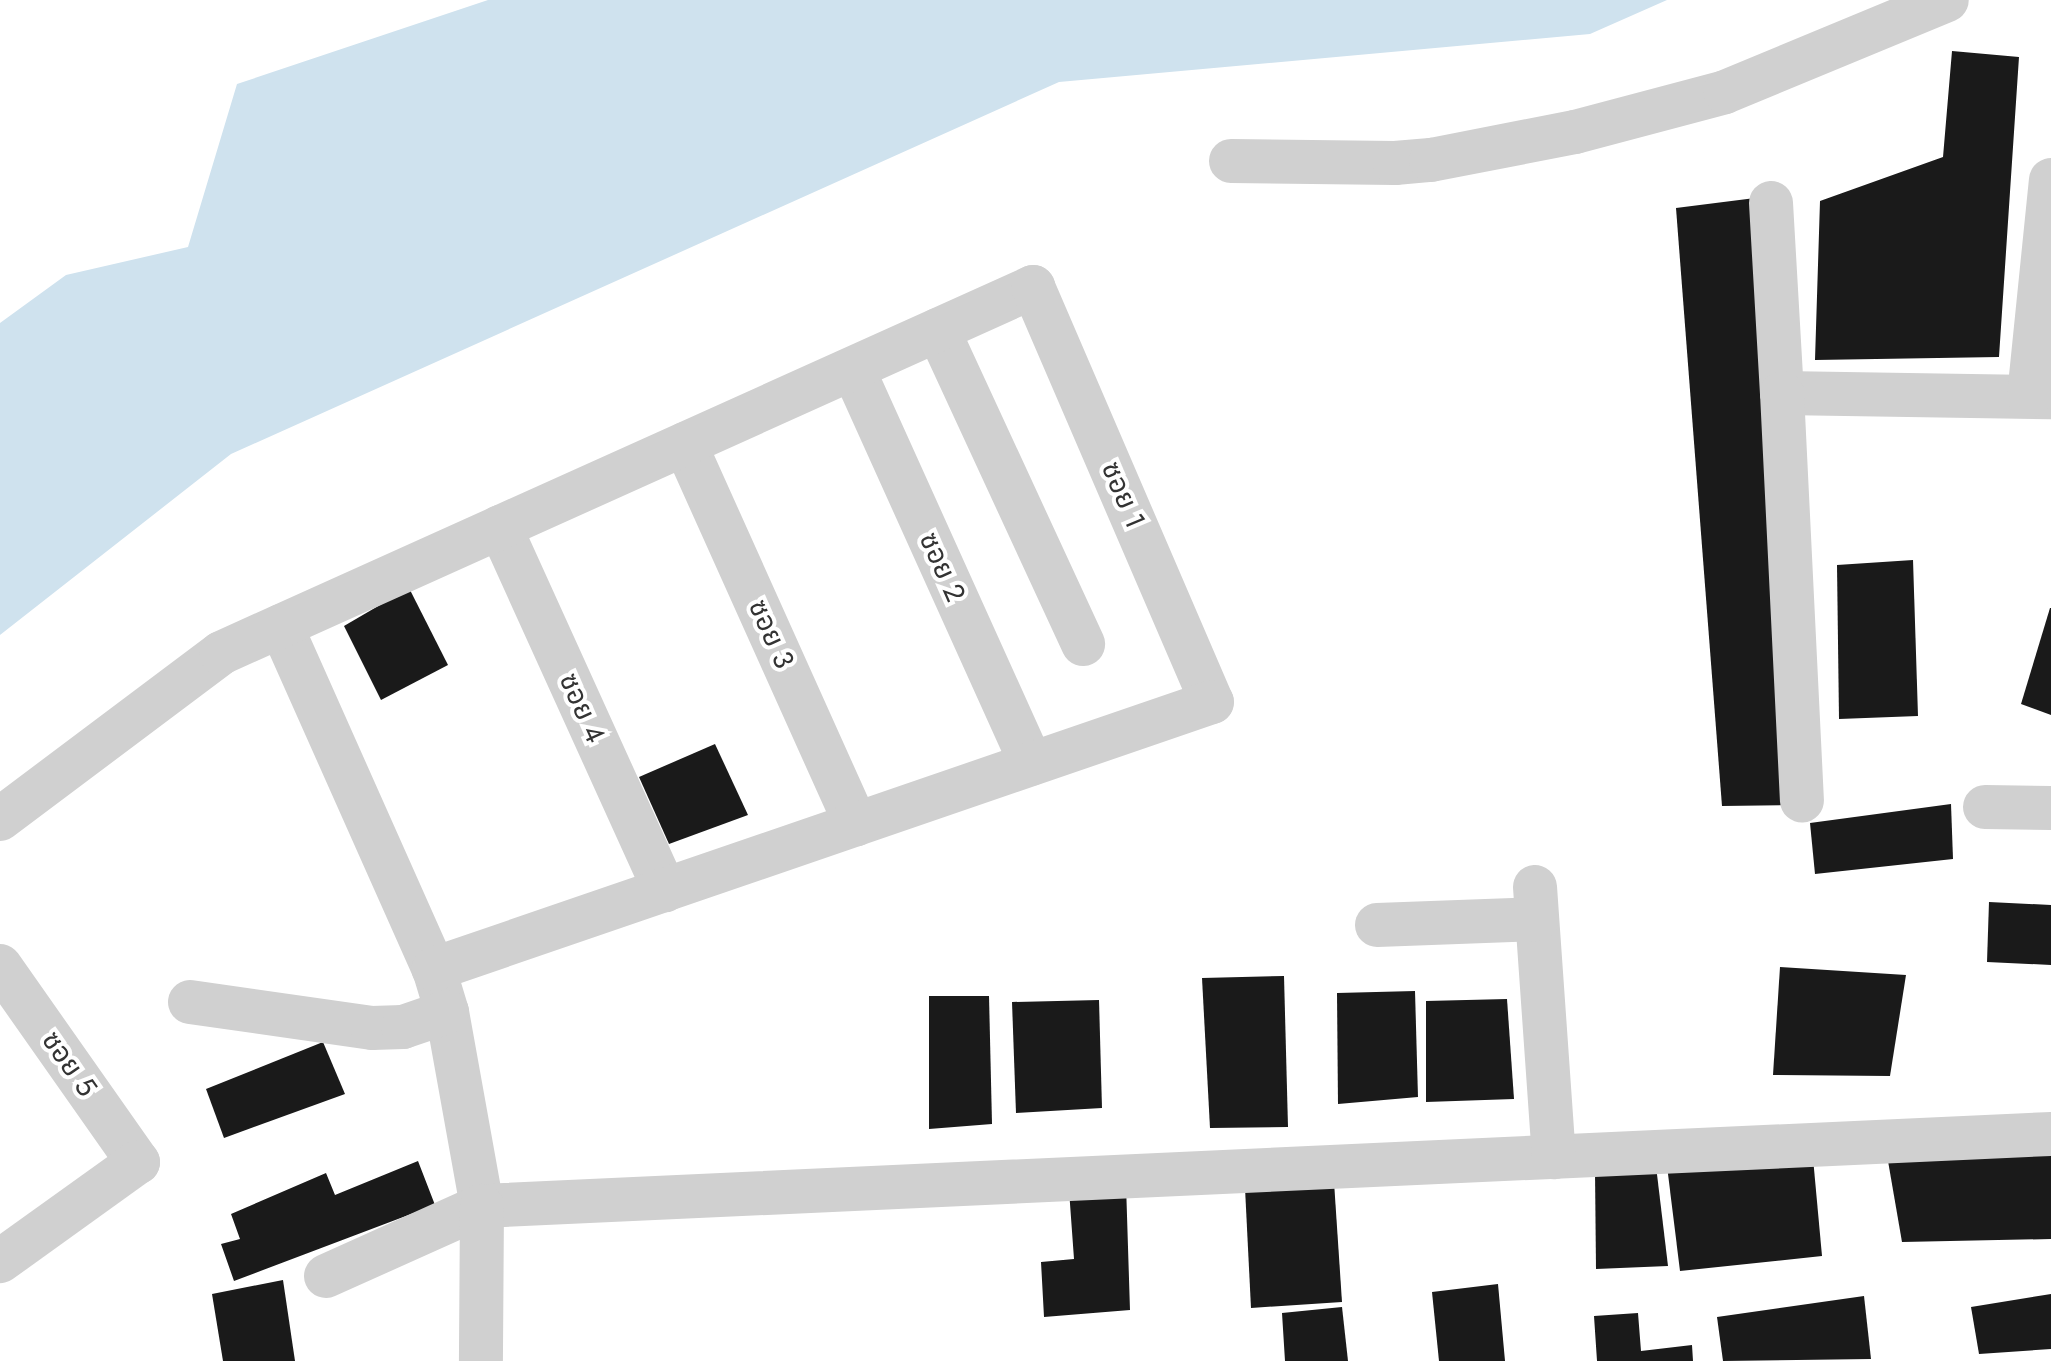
<!DOCTYPE html>
<meta charset="utf-8">
<style>
body{margin:0}
#map{position:relative;width:2051px;height:1361px;overflow:hidden;background:#fff;font-family:Jost,"Noto Sans Thai",sans-serif}
div>[style]{position:absolute}
[style*='--x']{left:calc(var(--x)*1px);top:calc(var(--y)*1px);width:calc(var(--w)*1px);rotate:calc(var(--a)*1deg)}
.water>*{inset:0;background:#cfe2ee}
.building>*{inset:0;background:#1a1a1a}
.minor>*{height:44px;margin:-22px;padding:0 22px;transform-origin:22px;border-radius:22px;background:#d0d0d0}
span{translate:-50% -50%;white-space:nowrap;text-align:center;line-height:1.15;-webkit-text-stroke:8px #fff;paint-order:stroke}
.street-label{font-size:28px;color:#333}
</style>
<div id="map">
<div class="water">
<i style="clip-path:polygon(488px 0,1667px 0,1590px 34px,1059px 82px,231px 454px,0 635px,0 323px,66px 275px,188px 247px,237px 84px)"></i>
</div>
<div class="building">
<i style="clip-path:polygon(1952px 51px,2019px 57px,1999px 357px,1815px 360px,1820px 201px,1943px 157px)"></i>
<i style="clip-path:polygon(1763px 197px,1793px 805px,1722px 806px,1676px 208px)"></i>
<i style="clip-path:polygon(1913px 560px,1918px 716px,1839px 719px,1837px 565px)"></i>
<i style="clip-path:polygon(409px 588px,448px 665px,381px 700px,344px 626px)"></i>
<i style="clip-path:polygon(2050px 608px,2051px 608px,2051px 715px,2021px 704px)"></i>
<i style="clip-path:polygon(715px 744px,748px 815px,669px 844px,639px 777px)"></i>
<i style="clip-path:polygon(1951px 804px,1953px 859px,1815px 874px,1810px 823px)"></i>
<i style="clip-path:polygon(1989px 902px,2051px 905px,2051px 965px,1987px 962px)"></i>
<i style="clip-path:polygon(1780px 967px,1906px 975px,1890px 1076px,1773px 1075px)"></i>
<i style="clip-path:polygon(1284px 976px,1288px 1127px,1210px 1128px,1202px 978px)"></i>
<i style="clip-path:polygon(1415px 991px,1418px 1097px,1338px 1104px,1337px 993px)"></i>
<i style="clip-path:polygon(929px 996px,989px 996px,992px 1124px,929px 1129px)"></i>
<i style="clip-path:polygon(1507px 999px,1514px 1099px,1426px 1102px,1426px 1001px)"></i>
<i style="clip-path:polygon(1099px 1000px,1102px 1108px,1016px 1113px,1012px 1002px)"></i>
<i style="clip-path:polygon(323px 1042px,345px 1094px,224px 1138px,206px 1089px)"></i>
<i style="clip-path:polygon(2051px 1148px,2051px 1239px,1902px 1242px,1888px 1161px)"></i>
<i style="clip-path:polygon(1813px 1158px,1822px 1256px,1680px 1271px,1667px 1166px)"></i>
<i style="clip-path:polygon(418px 1161px,435px 1205px,234px 1281px,221px 1244px,240px 1239px,231px 1214px,326px 1173px,335px 1195px)"></i>
<i style="clip-path:polygon(1656px 1166px,1668px 1266px,1596px 1269px,1595px 1171px)"></i>
<i style="clip-path:polygon(1334px 1182px,1342px 1302px,1251px 1308px,1245px 1188px)"></i>
<i style="clip-path:polygon(1126px 1184px,1130px 1310px,1044px 1317px,1041px 1262px,1074px 1259px,1069px 1190px)"></i>
<i style="clip-path:polygon(283px 1280px,295px 1361px,223px 1361px,212px 1294px)"></i>
<i style="clip-path:polygon(1498px 1284px,1505px 1361px,1439px 1361px,1432px 1292px)"></i>
<i style="clip-path:polygon(2051px 1294px,2051px 1349px,1979px 1354px,1971px 1307px)"></i>
<i style="clip-path:polygon(1864px 1296px,1871px 1359px,1723px 1361px,1717px 1317px)"></i>
<i style="clip-path:polygon(1342px 1307px,1348px 1361px,1285px 1361px,1282px 1313px)"></i>
<i style="clip-path:polygon(1638px 1313px,1641px 1351px,1692px 1345px,1693px 1361px,1597px 1361px,1594px 1316px)"></i>
</div>
<div class="minor">
<i style="--x:1231;--y:161;--w:164;--a:0.7"></i>
<i style="--x:1395;--y:163;--w:36;--a:-5"></i>
<i style="--x:1431;--y:160;--w:147;--a:-11"></i>
<i style="--x:1575;--y:132;--w:155;--a:-14.9"></i>
<i style="--x:1725;--y:92;--w:240;--a:-22.5"></i>
<i style="--x:1771;--y:203;--w:190;--a:86.7"></i>
<i style="--x:1782;--y:393;--w:269;--a:0.9"></i>
<i style="--x:938;--y:330;--w:346;--a:65.2"></i>
<i style="--x:853;--y:369;--w:433;--a:65.7"></i>
<i style="--x:1782;--y:393;--w:408;--a:87.2"></i>
<i style="--x:2029;--y:396;--w:217;--a:-84.2"></i>
<i style="--x:685;--y:444;--w:417;--a:65.8"></i>
<i style="--x:500;--y:527;--w:399;--a:65.6"></i>
<i style="--x:281;--y:626;--w:376;--a:66"></i>
<i style="--x:434;--y:969;--w:45;--a:73.2"></i>
<i style="--x:447;--y:1012;--w:197;--a:79.8"></i>
<i style="--x:482;--y:1206;--w:1571;--a:-2.63"></i>
<i style="--x:1985;--y:807;--w:66;--a:0.9"></i>
<i style="--x:0;--y:819;--w:276;--a:-36.9"></i>
<i style="--x:221;--y:653;--w:891;--a:-24.26"></i>
<i style="--x:1033;--y:287;--w:452;--a:66.7"></i>
<i style="--x:1212;--y:702;--w:823;--a:161.06"></i>
<i style="--x:1535;--y:887;--w:271;--a:86"></i>
<i style="--x:1377;--y:925;--w:160;--a:-2.1"></i>
<i style="--x:0;--y:966;--w:240;--a:54.9"></i>
<i style="--x:138;--y:1162;--w:170;--a:144.3"></i>
<i style="--x:190;--y:1002;--w:184;--a:8.1"></i>
<i style="--x:372;--y:1028;--w:31;--a:-2"></i>
<i style="--x:403;--y:1027;--w:46;--a:-18.8"></i>
<i style="--x:326;--y:1276;--w:171;--a:-24.2"></i>
<i style="--x:482;--y:1206;--w:155;--a:90.4"></i>
</div>
<div class="street-label">
<span style="left:1123px;top:495px;rotate:67deg">ซอย 1</span>
<span style="left:942px;top:567px;rotate:66deg">ซอย 2</span>
<span style="left:771px;top:634px;rotate:66deg">ซอย 3</span>
<span style="left:582px;top:708px;rotate:66deg">ซอย 4</span>
<span style="left:69px;top:1064px;rotate:55deg">ซอย 5</span>
</div>
</div>
